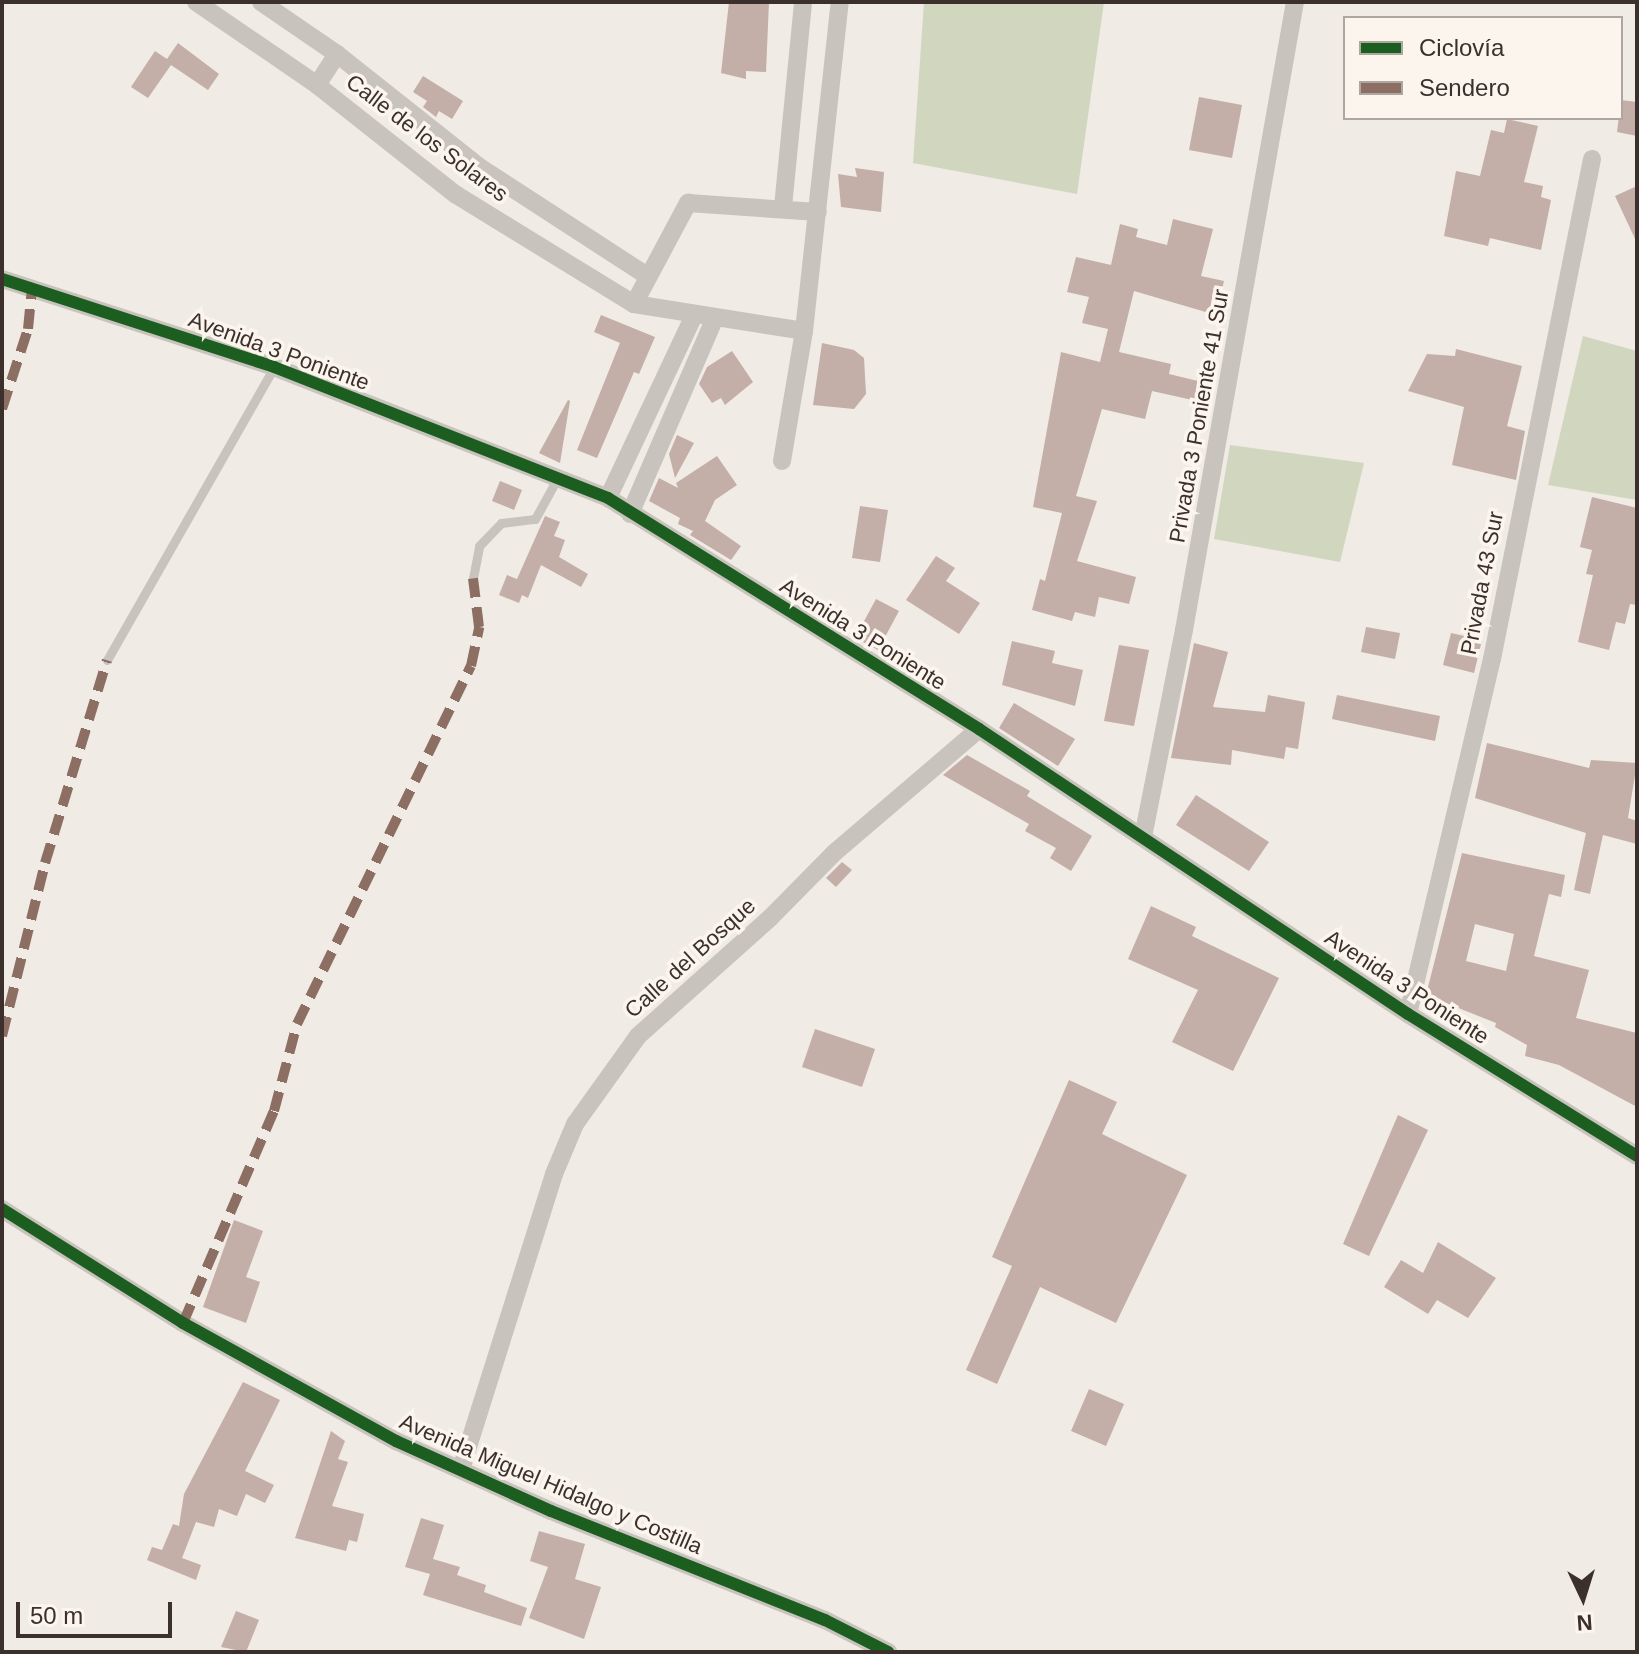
<!DOCTYPE html>
<meta charset="utf-8">
<style>
body{margin:0}
#map{position:relative;width:1639px;height:1654px;overflow:hidden;background:#f0ebe5;font-family:Arial,sans-serif}
div>[style]{position:absolute}
[style*='--x']{left:calc(var(--x)*1px);top:calc(var(--y)*1px);width:calc(var(--w)*1px);rotate:calc(var(--a)*1deg)}
.green>*{inset:0;background:#d1d6bf}
.building>*{inset:0;background:#c3afa7}
.service>*{height:9px;margin:-4.5px;padding:0 4.5px;transform-origin:4.5px;border-radius:4.5px;background:#c9c3be}
.minor>*{height:18px;margin:-9px;padding:0 9px;transform-origin:9px;border-radius:9px;background:#c9c3be}
.quiet>*{height:10px;margin-top:-5px;transform-origin:0;background:repeating-linear-gradient(90deg,#8d6e63 0 20px,transparent 0 30px)}
.cycleway>*{height:12px;margin:-6px;padding:0 6px;transform-origin:6px;border-radius:6px;background:#1b5e20}
span{translate:-50% -50%;white-space:nowrap;text-align:center;line-height:1.15;-webkit-text-stroke:7px #fbf5ee;paint-order:stroke}
.street-label{font-size:22px;color:#3b302b}
.frame{position:absolute;inset:0;border:4px solid #3b302b;pointer-events:none}
.legend{position:absolute;left:1343px;top:16px;width:280px;height:104px;box-sizing:border-box;background:#fbf5ee;border:2px solid #aea6a0;margin:0;padding:10px 14px;list-style:none;font-size:24px;color:#3b302b}
.legend li{display:flex;align-items:center;gap:16px;height:40px}
.legend b{width:40px;border:2px solid #aea6a0}
.north{position:absolute;left:1543px;top:1558px;width:80px;height:80px;-webkit-text-stroke:6px #fbf5ee;paint-order:stroke;rotate:176deg;font-size:22px;font-weight:700;line-height:32px;text-align:center;color:#3b302b}
.north::after{content:'';display:block;margin:auto;width:28px;height:36px;background:#3b302b;clip-path:polygon(50% 0,100% 100%,50% 72%,0 100%)}
.scale{position:absolute;left:16px;top:1602px;width:156px;height:36px;box-sizing:border-box;border:4px solid #3b302b;border-top:0;padding-left:10px;font-size:24px;line-height:28px;white-space:nowrap;color:#3b302b;-webkit-text-stroke:6px #fbf5ee;paint-order:stroke}
</style>
<div id="map">
<div class="green">
<i style="clip-path:polygon(924px 2px,1104px 2px,1077px 194px,913px 163px)"></i>
<i style="clip-path:polygon(1583px 336px,1637px 351px,1637px 500px,1548px 485px)"></i>
<i style="clip-path:polygon(1230px 445px,1364px 463px,1340px 562px,1214px 539px)"></i>
</div>
<div class="building">
<i style="clip-path:polygon(729px 2px,769px 2px,766px 72px,746px 71px,746px 79px,721px 73px)"></i>
<i style="clip-path:polygon(178px 43px,219px 74px,208px 90px,171px 65px,148px 98px,131px 87px,155px 51px,167px 59px)"></i>
<i style="clip-path:polygon(423px 76px,463px 101px,452px 119px,439px 111px,436px 117px,423px 107px,427px 101px,413px 92px)"></i>
<i style="clip-path:polygon(1199px 97px,1242px 105px,1232px 158px,1189px 150px)"></i>
<i style="clip-path:polygon(1621px 100px,1637px 102px,1637px 136px,1617px 132px)"></i>
<i style="clip-path:polygon(1507px 119px,1538px 126px,1524px 182px,1543px 186px,1541px 197px,1551px 200px,1541px 250px,1490px 238px,1488px 246px,1444px 236px,1456px 171px,1480px 176px,1491px 130px,1504px 133px)"></i>
<i style="clip-path:polygon(855px 168px,884px 172px,881px 212px,841px 207px,838px 174px,857px 177px)"></i>
<i style="clip-path:polygon(1637px 186px,1637px 243px,1615px 196px)"></i>
<i style="clip-path:polygon(1173px 219px,1213px 229px,1201px 276px,1224px 281px,1216px 315px,1134px 291px,1119px 352px,1171px 364px,1169px 374px,1202px 382px,1197px 401px,1152px 391px,1145px 419px,1102px 409px,1076px 496px,1097px 501px,1077px 561px,1136px 577px,1129px 604px,1099px 597px,1095px 617px,1075px 612px,1072px 621px,1032px 610px,1040px 579px,1045px 581px,1062px 513px,1033px 507px,1061px 352px,1100px 362px,1108px 329px,1082px 323px,1089px 297px,1067px 292px,1076px 257px,1111px 265px,1120px 224px,1138px 229px,1136px 237px,1167px 245px)"></i>
<i style="clip-path:polygon(601px 315px,655px 337px,639px 374px,634px 372px,597px 458px,577px 450px,620px 343px,594px 332px)"></i>
<i style="clip-path:polygon(822px 343px,854px 350px,864px 358px,866px 394px,854px 409px,813px 405px)"></i>
<i style="clip-path:polygon(1456px 349px,1522px 366px,1507px 426px,1525px 431px,1516px 480px,1452px 465px,1464px 407px,1408px 391px,1427px 354px,1455px 356px)"></i>
<i style="clip-path:polygon(732px 351px,753px 382px,725px 405px,721px 398px,712px 403px,699px 384px,707px 367px)"></i>
<i style="clip-path:polygon(568px 400px,570px 401px,560px 463px,539px 453px)"></i>
<i style="clip-path:polygon(677px 435px,694px 443px,675px 478px,669px 454px)"></i>
<i style="clip-path:polygon(717px 456px,737px 485px,715px 500px,705px 521px,741px 546px,731px 560px,690px 535px,693px 531px,678px 524px,680px 518px,649px 501px,659px 478px,678px 488px,676px 483px)"></i>
<i style="clip-path:polygon(500px 481px,522px 490px,514px 510px,492px 501px)"></i>
<i style="clip-path:polygon(1592px 497px,1637px 508px,1637px 605px,1630px 604px,1625px 624px,1616px 622px,1609px 650px,1578px 642px,1593px 575px,1586px 574px,1592px 550px,1580px 547px)"></i>
<i style="clip-path:polygon(860px 506px,888px 510px,880px 562px,852px 558px)"></i>
<i style="clip-path:polygon(545px 516px,560px 522px,554px 536px,565px 540px,559px 557px,588px 574px,581px 587px,541px 565px,528px 598px,522px 595px,519px 603px,499px 595px,507px 575px,517px 579px)"></i>
<i style="clip-path:polygon(936px 556px,955px 568px,946px 581px,980px 603px,959px 634px,906px 600px)"></i>
<i style="clip-path:polygon(876px 599px,899px 611px,878px 650px,855px 638px)"></i>
<i style="clip-path:polygon(1366px 627px,1400px 633px,1395px 659px,1361px 652px)"></i>
<i style="clip-path:polygon(1451px 633px,1482px 640px,1474px 673px,1443px 665px)"></i>
<i style="clip-path:polygon(1012px 641px,1055px 651px,1052px 663px,1083px 670px,1075px 706px,1002px 685px)"></i>
<i style="clip-path:polygon(1194px 643px,1228px 652px,1213px 707px,1265px 712px,1268px 695px,1305px 702px,1298px 749px,1286px 747px,1284px 759px,1232px 750px,1231px 765px,1171px 758px)"></i>
<i style="clip-path:polygon(1119px 645px,1149px 650px,1134px 726px,1104px 721px)"></i>
<i style="clip-path:polygon(1337px 695px,1440px 716px,1435px 741px,1332px 719px)"></i>
<i style="clip-path:polygon(1014px 703px,1075px 739px,1058px 766px,999px 728px)"></i>
<i style="clip-path:polygon(1487px 743px,1589px 768px,1591px 760px,1637px 763px,1628px 818px,1637px 821px,1637px 844px,1603px 835px,1590px 894px,1574px 890px,1586px 833px,1475px 798px)"></i>
<i style="clip-path:polygon(967px 755px,1030px 791px,1027px 796px,1092px 836px,1071px 871px,1050px 858px,1056px 848px,1025px 831px,1029px 824px,943px 775px)"></i>
<i style="clip-path:polygon(1196px 795px,1269px 842px,1249px 871px,1176px 825px)"></i>
<i style="clip-path:polygon(evenodd,1462px 853px,1565px 875px,1561px 897px,1549px 894px,1534px 956px,1589px 970px,1576px 1018px,1637px 1033px,1637px 1107px,1559px 1065px,1525px 1056px,1527px 1045px,1495px 1027px,1496px 1023px,1426px 995px,1462px 853px,1475px 924px,1514px 934px,1506px 971px,1466px 961px,1475px 924px)"></i>
<i style="clip-path:polygon(842px 862px,852px 870px,836px 887px,826px 878px)"></i>
<i style="clip-path:polygon(1151px 906px,1196px 927px,1192px 936px,1279px 978px,1233px 1071px,1172px 1042px,1198px 990px,1128px 959px)"></i>
<i style="clip-path:polygon(815px 1029px,875px 1049px,862px 1087px,802px 1067px)"></i>
<i style="clip-path:polygon(1069px 1080px,1117px 1102px,1102px 1134px,1187px 1175px,1116px 1323px,1040px 1287px,997px 1384px,966px 1370px,1012px 1266px,992px 1257px)"></i>
<i style="clip-path:polygon(1398px 1115px,1428px 1130px,1369px 1256px,1343px 1244px)"></i>
<i style="clip-path:polygon(234px 1220px,263px 1231px,246px 1277px,260px 1282px,246px 1323px,203px 1307px)"></i>
<i style="clip-path:polygon(1438px 1242px,1496px 1278px,1468px 1318px,1437px 1300px,1428px 1314px,1384px 1287px,1401px 1260px,1423px 1273px)"></i>
<i style="clip-path:polygon(243px 1382px,280px 1400px,245px 1471px,274px 1485px,265px 1503px,246px 1494px,237px 1516px,219px 1509px,214px 1527px,196px 1522px,182px 1558px,201px 1565px,196px 1580px,147px 1560px,152px 1547px,162px 1550px,173px 1524px,179px 1526px,184px 1494px)"></i>
<i style="clip-path:polygon(1089px 1389px,1124px 1404px,1106px 1446px,1071px 1431px)"></i>
<i style="clip-path:polygon(331px 1431px,345px 1441px,338px 1459px,348px 1462px,332px 1506px,364px 1514px,357px 1542px,349px 1540px,346px 1551px,295px 1538px)"></i>
<i style="clip-path:polygon(421px 1518px,444px 1525px,433px 1559px,460px 1567px,457px 1575px,486px 1585px,484px 1592px,527px 1608px,521px 1626px,423px 1595px,430px 1574px,405px 1567px)"></i>
<i style="clip-path:polygon(539px 1531px,585px 1544px,575px 1579px,601px 1587px,584px 1639px,529px 1618px,548px 1567px,530px 1561px)"></i>
<i style="clip-path:polygon(236px 1611px,259px 1620px,246px 1652px,221px 1647px)"></i>
</div>
<div class="service">
<i style="--x:473;--y:578;--w:33;--a:-79"></i>
<i style="--x:479;--y:546;--w:32;--a:-46"></i>
<i style="--x:501;--y:523;--w:34;--a:-7"></i>
<i style="--x:535;--y:519;--w:48;--a:-61.3"></i>
<i style="--x:107;--y:660;--w:337;--a:-60.3"></i>
</div>
<div class="minor">
<i style="--x:196;--y:2;--w:147;--a:34.4"></i>
<i style="--x:317;--y:85;--w:176;--a:38.3"></i>
<i style="--x:455;--y:194;--w:210;--a:31.6"></i>
<i style="--x:634;--y:304;--w:172;--a:9"></i>
<i style="--x:261;--y:2;--w:92;--a:34.4"></i>
<i style="--x:337;--y:54;--w:184;--a:38.4"></i>
<i style="--x:481;--y:168;--w:197;--a:33"></i>
<i style="--x:317;--y:85;--w:37;--a:-57"></i>
<i style="--x:783;--y:207;--w:206;--a:-84.4"></i>
<i style="--x:2;--y:279;--w:286;--a:17.9"></i>
<i style="--x:274;--y:367;--w:359;--a:21.4"></i>
<i style="--x:608;--y:498;--w:437;--a:31.9"></i>
<i style="--x:979;--y:729;--w:515;--a:33.6"></i>
<i style="--x:1408;--y:1014;--w:269;--a:31.8"></i>
<i style="--x:634;--y:304;--w:115;--a:-61.9"></i>
<i style="--x:688;--y:203;--w:130;--a:4"></i>
<i style="--x:782;--y:461;--w:132;--a:-80.4"></i>
<i style="--x:804;--y:331;--w:331;--a:-83.8"></i>
<i style="--x:608;--y:498;--w:202;--a:-64.8"></i>
<i style="--x:630;--y:514;--w:214;--a:-66.6"></i>
<i style="--x:1143;--y:837;--w:211;--a:-78.8"></i>
<i style="--x:1184;--y:630;--w:638;--a:-79.98"></i>
<i style="--x:1408;--y:1014;--w:365;--a:-76.7"></i>
<i style="--x:1492;--y:659;--w:510;--a:-78.69"></i>
<i style="--x:2;--y:1209;--w:214;--a:32.2"></i>
<i style="--x:183;--y:1323;--w:244;--a:29"></i>
<i style="--x:396;--y:1441;--w:170;--a:24.3"></i>
<i style="--x:551;--y:1511;--w:295;--a:21.7"></i>
<i style="--x:825;--y:1620;--w:71;--a:26.9"></i>
<i style="--x:462;--y:1466;--w:306;--a:-72.5"></i>
<i style="--x:554;--y:1174;--w:54;--a:-67.2"></i>
<i style="--x:575;--y:1124;--w:108;--a:-54.4"></i>
<i style="--x:638;--y:1036;--w:177;--a:-41.8"></i>
<i style="--x:770;--y:918;--w:91;--a:-45.4"></i>
<i style="--x:834;--y:853;--w:191;--a:-40.5"></i>
</div>
<div class="quiet">
<i style="--x:2;--y:409;--w:84;--a:-72"></i>
<i style="--x:28;--y:329;--w:41;--a:-84.4"></i>
<i style="--x:2;--y:1036;--w:178;--a:-76"></i>
<i style="--x:45;--y:863;--w:212;--a:-73"></i>
<i style="--x:183;--y:1323;--w:231;--a:-66.8"></i>
<i style="--x:274;--y:1111;--w:90;--a:-75.2"></i>
<i style="--x:297;--y:1024;--w:398;--a:-64.1"></i>
<i style="--x:471;--y:666;--w:40;--a:-78"></i>
<i style="--x:479;--y:627;--w:49;--a:-97"></i>
</div>
<div class="cycleway">
<i style="--x:2;--y:279;--w:286;--a:17.9"></i>
<i style="--x:274;--y:367;--w:359;--a:21.4"></i>
<i style="--x:608;--y:498;--w:437;--a:31.9"></i>
<i style="--x:979;--y:729;--w:515;--a:33.6"></i>
<i style="--x:1408;--y:1014;--w:269;--a:31.8"></i>
<i style="--x:2;--y:1209;--w:214;--a:32.2"></i>
<i style="--x:183;--y:1323;--w:244;--a:29"></i>
<i style="--x:396;--y:1441;--w:170;--a:24.3"></i>
<i style="--x:551;--y:1511;--w:295;--a:21.7"></i>
<i style="--x:825;--y:1620;--w:71;--a:26.9"></i>
</div>
<div class="street-label">
<span style="left:427px;top:138px;rotate:37deg">Calle de los Solares</span>
<span style="left:279px;top:351px;rotate:20deg">Avenida 3 Poniente</span>
<span style="left:1199px;top:416px;rotate:-80deg">Privada 3 Poniente 41 Sur</span>
<span style="left:1482px;top:583px;rotate:-79deg">Privada 43 Sur</span>
<span style="left:863px;top:634px;rotate:32deg">Avenida 3 Poniente</span>
<span style="left:690px;top:958px;rotate:-42deg">Calle del Bosque</span>
<span style="left:1407px;top:987px;rotate:33deg">Avenida 3 Poniente</span>
<span style="left:551px;top:1484px;rotate:23deg">Avenida Miguel Hidalgo y Costilla</span>
</div>
<div class="frame"></div>
<ul class="legend">
<li><b style="height:10px;background:#1b5e20"></b>Ciclovía</li>
<li><b style="height:10px;background:#8d6e63"></b>Sendero</li>
</ul>
<div class="north">N</div>
<div class="scale">50 m</div>
</div>
